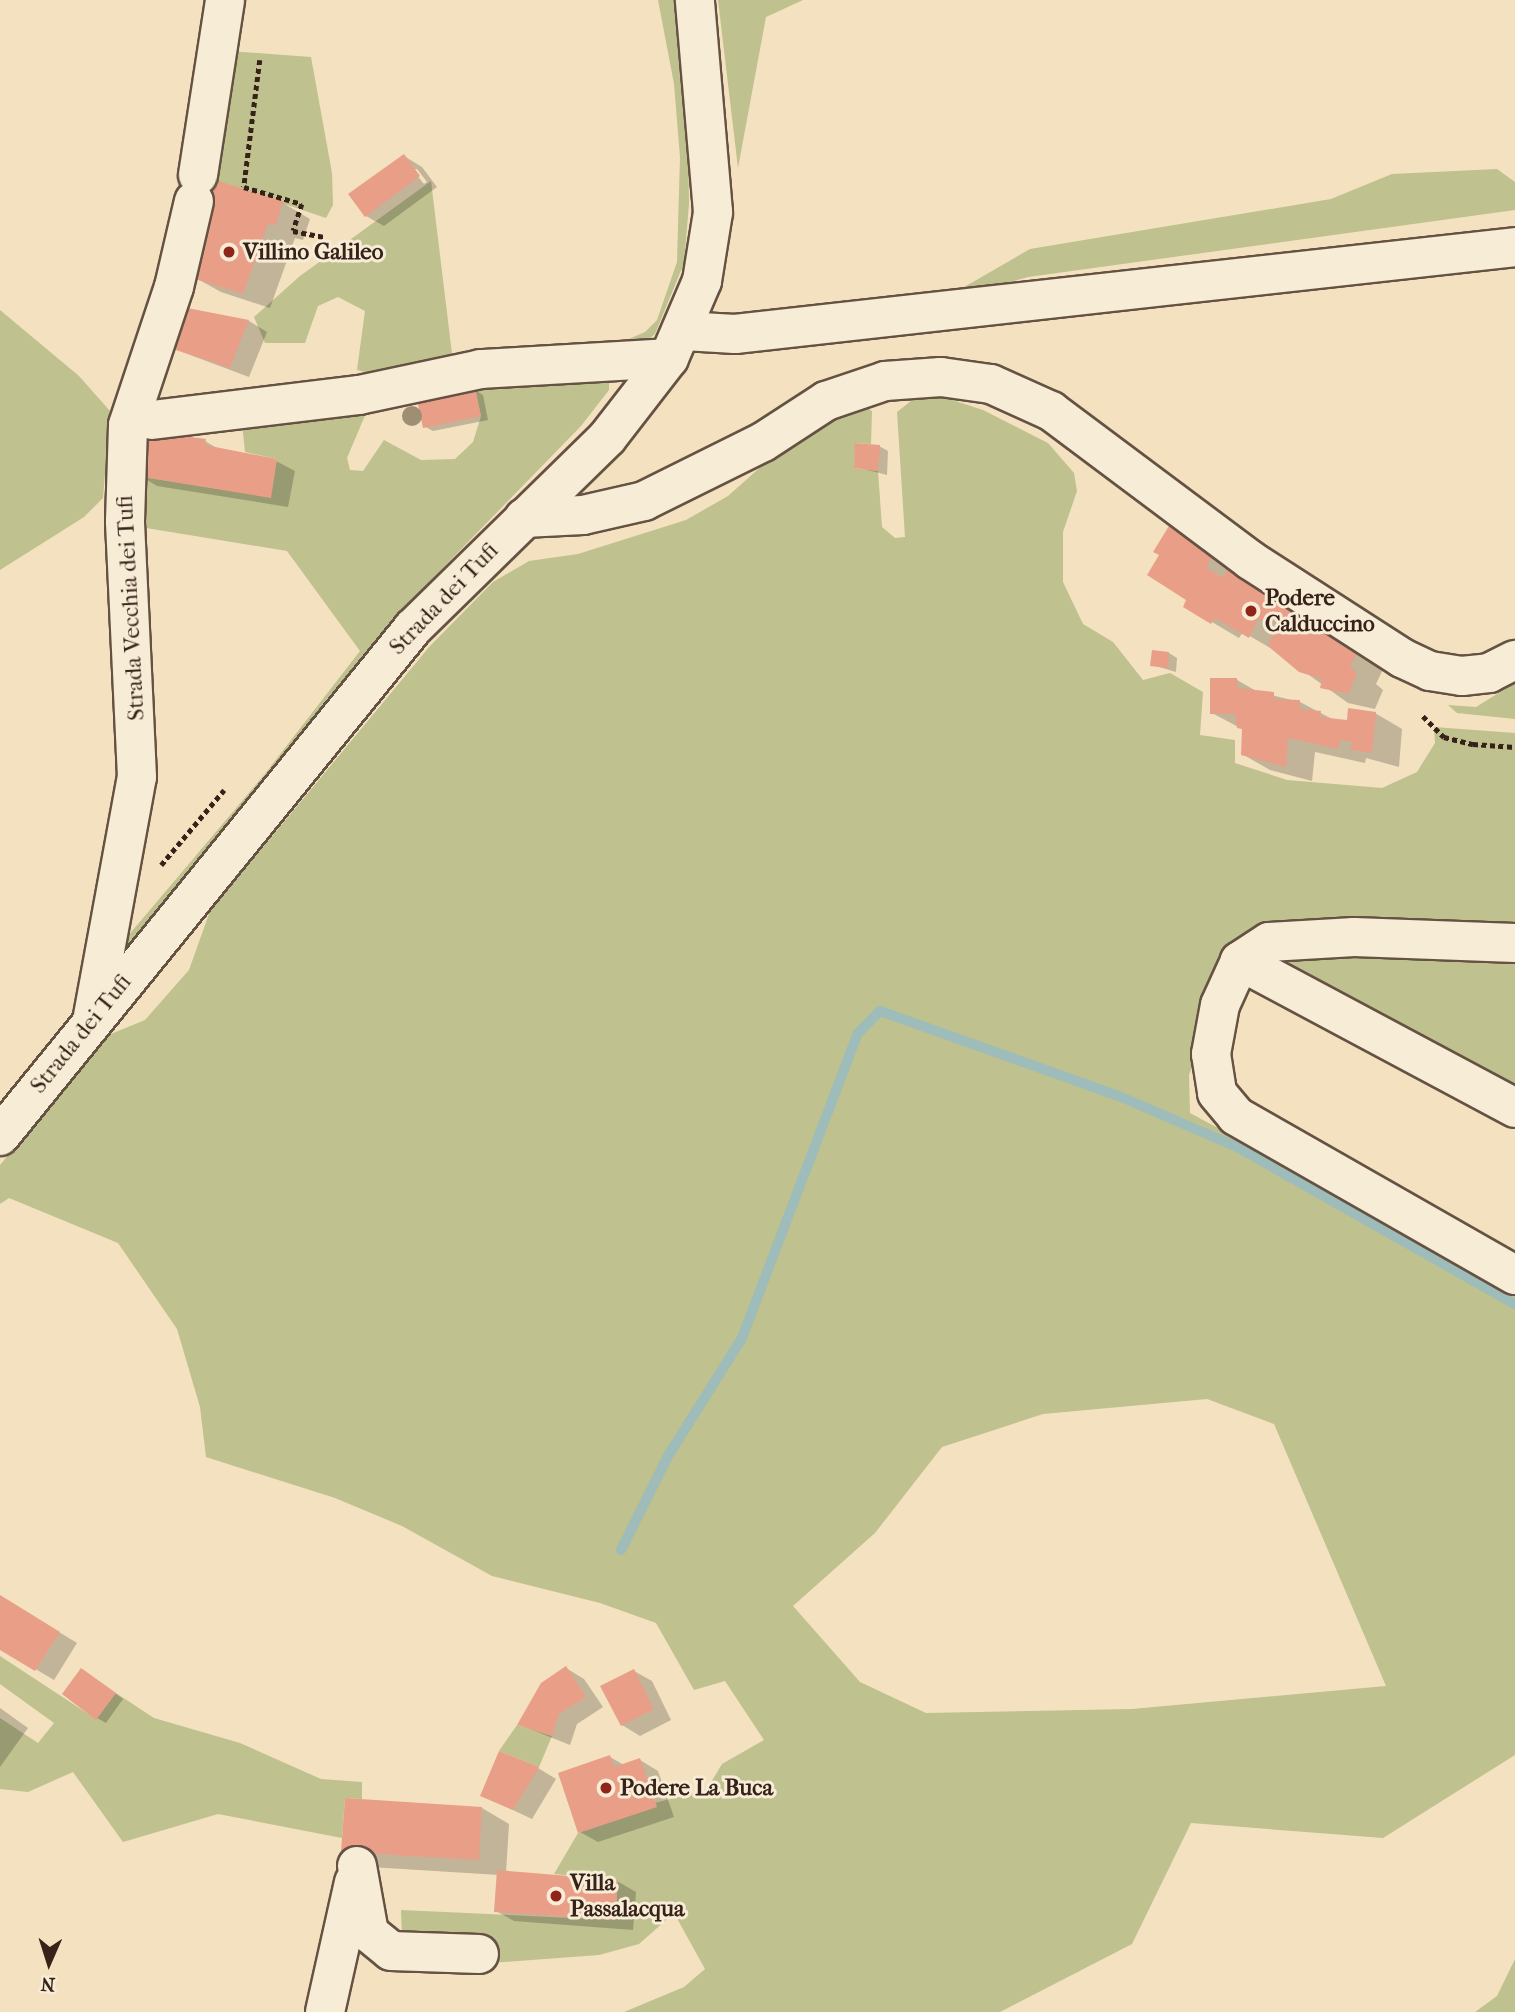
<!DOCTYPE html>
<style>
body{margin:0}
#map{position:relative;width:1515px;height:2012px;overflow:hidden;background:#f3e1c0;font-family:"IM FELL French Canon",serif}
div>[style]{position:absolute}
[style*='--x']{left:calc(var(--x)*1px);top:calc(var(--y)*1px);width:calc(var(--w)*1px);rotate:calc(var(--a)*1deg)}
.green>*{inset:0;background:#bfc18f}
.shadow>*{inset:0;background:#0003}
.stream>*{height:10px;margin:-5px;padding:0 5px;transform-origin:5px;border-radius:5px;background:#9dbcba}
.building>*{inset:0;background:#e99e88}
.path>*{height:4.5px;margin-top:-2.25px;transform-origin:0;background:repeating-linear-gradient(90deg,#362219 0 5px,transparent 0 8.5px)}
.roads{filter:drop-shadow(2px 0 #655243) drop-shadow(-2px 0 #655243) drop-shadow(0 2px #655243) drop-shadow(0 -2px #655243)}
.minor>*{height:38px;margin:-19px;padding:0 19px;transform-origin:19px;border-radius:19px;background:#f7ecd6}
.trees>*{width:20px;height:20px;margin:-10px;border-radius:50%;background:#9e8e74}
.dots>*{width:19px;height:19px;translate:-50% -50%;box-sizing:border-box;border:4px solid #f7ecd6;border-radius:50%}
span{translate:-50% -50%;white-space:nowrap;text-align:center;line-height:1.15;-webkit-text-stroke:6px #f7ecd6;paint-order:stroke}
.poi-label{font-size:23px;color:#362219;font-weight:700}
.left{translate:0 -50%;text-align:left}
.street-label{font-size:23px;color:#362219}
.north{position:absolute;left:14px;top:1928px;width:70px;height:70px;-webkit-text-stroke:5px #f7ecd6;paint-order:stroke;rotate:183deg;font-size:19px;font-weight:700;line-height:28px;text-align:center;color:#362219}
.north::after{content:'';display:block;margin:auto;width:24px;height:32px;background:#362219;clip-path:polygon(50% 0,100% 100%,50% 72%,0 100%)}
</style>
<div id="map">
<div class="green">
<i style="clip-path:polygon(658px 0,674px 0,688px 130px,689px 204px,684px 263px,655px 334px,647px 341px,615px 345px,645px 332px,657px 320px,677px 262px,680px 157px,674px 84px)"></i>
<i style="clip-path:polygon(718px 0,803px 0,766px 17px,738px 168px)"></i>
<i style="clip-path:polygon(229px 51px,311px 57px,332px 173px,333px 205px,326px 218px,210px 179px)"></i>
<i style="clip-path:polygon(1497px 169px,1515px 182px,1515px 210px,1028px 277px,940px 301px,1030px 249px,1331px 199px,1392px 174px)"></i>
<i style="clip-path:polygon(431px 181px,453px 362px,381px 376px,357px 370px,365px 311px,338px 297px,318px 306px,305px 343px,265px 343px,254px 317px,300px 276px)"></i>
<i style="clip-path:polygon(0 310px,79px 376px,110px 411px,103px 498px,84px 517px,0 570px)"></i>
<i style="clip-path:polygon(609px 378px,609px 390px,581px 426px,397px 615px,151px 924px,125px 949px,122px 943px,264px 775px,360px 651px,287px 551px,140px 527px,142px 477px,270px 497px,277px 459px,245px 452px,242px 423px,369px 406px,347px 458px,350px 470px,363px 471px,384px 440px,421px 460px,455px 459px,473px 442px,481px 416px,475px 388px)"></i>
<i style="clip-path:polygon(evenodd,916px 397px,946px 398px,983px 410px,1048px 443px,1074px 473px,1077px 491px,1063px 532px,1063px 582px,1083px 624px,1113px 642px,1143px 680px,1170px 673px,1203px 692px,1200px 735px,1235px 740px,1235px 763px,1287px 780px,1382px 788px,1417px 772px,1435px 743px,1434px 727px,1515px 733px,1515px 1098px,1234px 951px,1189px 1075px,1190px 1113px,1515px 1287px,1515px 1755px,1383px 1838px,1191px 1823px,1132px 1944px,1000px 2012px,624px 2012px,684px 1987px,705px 1969px,674px 1913px,639px 1944px,599px 1955px,490px 1963px,402px 1937px,401px 1910px,615px 1920px,618px 1880px,554px 1874px,578px 1833px,656px 1807px,655px 1803px,707px 1789px,722px 1764px,764px 1740px,725px 1681px,694px 1690px,656px 1623px,600px 1603px,492px 1576px,402px 1526px,335px 1498px,206px 1457px,200px 1407px,177px 1329px,118px 1243px,9px 1198px,0 1204px,0 1165px,106px 1036px,145px 1020px,189px 970px,210px 911px,430px 646px,493px 582px,529px 561px,578px 554px,686px 520px,728px 496px,790px 441px,844px 412px,865px 407px,872px 411px,871px 444px,856px 443px,854px 468px,878px 471px,882px 527px,895px 538px,905px 537px,897px 412px,916px 397px,1207px 1399px,1274px 1424px,1386px 1686px,1132px 1709px,926px 1713px,860px 1682px,793px 1606px,875px 1533px,942px 1447px,1043px 1414px,1207px 1399px)"></i>
<i style="clip-path:polygon(1515px 683px,1515px 719px,1457px 713px,1448px 705px,1476px 707px)"></i>
<i style="clip-path:polygon(0 1656px,96px 1719px,116px 1693px,154px 1718px,240px 1743px,321px 1779px,362px 1782px,362px 1799px,345px 1798px,342px 1838px,218px 1814px,123px 1842px,73px 1772px,28px 1792px,0 1789px,0 1718px,38px 1743px,54px 1723px,0 1684px)"></i>
<i style="clip-path:polygon(517px 1725px,552px 1736px,539px 1767px,499px 1751px)"></i>
<i style="clip-path:polygon(1515px 1959px,1515px 2012px,1475px 2012px,1497px 1996px)"></i>
</div>
<div class="shadow">
<i style="clip-path:polygon(evenodd,404px 156px,422px 167px,437px 187px,384px 226px,366px 216px,404px 156px,412px 169px,417px 169px,427px 182px,424px 184px,412px 169px)"></i>
<i style="clip-path:polygon(183px 172px,283px 203px,310px 219px,303px 240px,295px 238px,270px 308px,221px 292px,194px 277px,215px 214px,205px 210px)"></i>
<i style="clip-path:polygon(183px 309px,249px 321px,267px 332px,249px 377px,169px 347px)"></i>
<i style="clip-path:polygon(475px 390px,483px 395px,488px 420px,433px 431px,424px 426px)"></i>
<i style="clip-path:polygon(205px 441px,220px 450px,276px 461px,295px 471px,288px 507px,157px 486px,139px 475px)"></i>
<i style="clip-path:polygon(879px 446px,888px 451px,887px 475px,856px 467px)"></i>
<i style="clip-path:polygon(1170px 528px,1386px 663px,1376px 684px,1383px 690px,1375px 709px,1348px 703px,1277px 652px,1243px 632px,1239px 638px,1185px 606px,1188px 600px,1161px 555px)"></i>
<i style="clip-path:polygon(1169px 653px,1177px 658px,1176px 672px,1152px 665px)"></i>
<i style="clip-path:polygon(1237px 680px,1258px 692px,1300px 702px,1334px 720px,1349px 722px,1375px 713px,1402px 729px,1399px 767px,1366px 758px,1365px 763px,1315px 752px,1312px 781px,1270px 770px,1242px 754px,1244px 730px,1212px 713px)"></i>
<i style="clip-path:polygon(0 1596px,77px 1643px,54px 1680px,0 1648px)"></i>
<i style="clip-path:polygon(566px 1668px,584px 1679px,603px 1707px,577px 1724px,570px 1745px,520px 1725px)"></i>
<i style="clip-path:polygon(634px 1671px,652px 1681px,671px 1720px,640px 1736px,622px 1725px)"></i>
<i style="clip-path:polygon(90px 1675px,123px 1699px,106px 1723px,97px 1718px)"></i>
<i style="clip-path:polygon(0 1708px,28px 1728px,0 1767px)"></i>
<i style="clip-path:polygon(610px 1757px,624px 1765px,640px 1760px,658px 1771px,674px 1817px,598px 1842px,580px 1832px)"></i>
<i style="clip-path:polygon(538px 1768px,556px 1779px,532px 1819px,483px 1796px)"></i>
<i style="clip-path:polygon(482px 1808px,509px 1824px,506px 1873px,617px 1881px,636px 1892px,633px 1930px,514px 1921px,496px 1911px,499px 1875px,370px 1867px,343px 1851px)"></i>
</div>
<div class="stream">
<i style="--x:621;--y:1550;--w:105;--a:-63.4"></i>
<i style="--x:668;--y:1456;--w:139;--a:-57.9"></i>
<i style="--x:742;--y:1338;--w:326;--a:-69.2"></i>
<i style="--x:858;--y:1033;--w:31;--a:-45"></i>
<i style="--x:880;--y:1011;--w:254;--a:19.6"></i>
<i style="--x:1119;--y:1096;--w:129;--a:23.4"></i>
<i style="--x:1237;--y:1147;--w:319;--a:29.5"></i>
</div>
<div class="building">
<i style="clip-path:polygon(404px 154px,420px 176px,365px 217px,348px 194px)"></i>
<i style="clip-path:polygon(182px 170px,283px 201px,276px 225px,268px 224px,243px 294px,192px 278px,214px 208px,176px 196px)"></i>
<i style="clip-path:polygon(182px 307px,249px 320px,230px 368px,167px 347px)"></i>
<i style="clip-path:polygon(475px 388px,481px 416px,423px 428px,417px 400px)"></i>
<i style="clip-path:polygon(145px 431px,206px 439px,205px 445px,277px 459px,271px 498px,137px 476px)"></i>
<i style="clip-path:polygon(855px 443px,880px 445px,878px 471px,854px 468px)"></i>
<i style="clip-path:polygon(1169px 526px,1215px 552px,1206px 567px,1223px 578px,1231px 561px,1360px 647px,1350px 667px,1357px 673px,1348px 694px,1320px 688px,1322px 679px,1299px 672px,1268px 646px,1278px 621px,1270px 615px,1265px 621px,1258px 619px,1249px 638px,1215px 618px,1211px 624px,1183px 607px,1186px 600px,1147px 575px,1159px 555px,1153px 552px)"></i>
<i style="clip-path:polygon(1152px 650px,1169px 652px,1168px 668px,1150px 666px)"></i>
<i style="clip-path:polygon(1210px 678px,1237px 678px,1238px 688px,1274px 692px,1274px 699px,1300px 700px,1300px 709px,1321px 711px,1320px 717px,1347px 720px,1348px 708px,1376px 712px,1372px 753px,1350px 750px,1353px 742px,1340px 740px,1338px 749px,1288px 738px,1286px 767px,1241px 755px,1242px 729px,1237px 728px,1235px 714px,1210px 714px)"></i>
<i style="clip-path:polygon(0 1595px,60px 1632px,35px 1671px,0 1650px)"></i>
<i style="clip-path:polygon(566px 1666px,586px 1697px,559px 1714px,552px 1736px,517px 1725px,541px 1683px)"></i>
<i style="clip-path:polygon(81px 1668px,116px 1693px,96px 1720px,62px 1694px)"></i>
<i style="clip-path:polygon(634px 1669px,654px 1709px,621px 1726px,600px 1686px)"></i>
<i style="clip-path:polygon(499px 1751px,539px 1767px,513px 1810px,480px 1796px)"></i>
<i style="clip-path:polygon(610px 1755px,614px 1767px,640px 1758px,657px 1807px,578px 1833px,558px 1773px)"></i>
<i style="clip-path:polygon(345px 1798px,482px 1807px,479px 1860px,341px 1852px)"></i>
<i style="clip-path:polygon(497px 1870px,618px 1880px,615px 1920px,494px 1912px)"></i>
</div>
<div class="path">
<i style="--x:260;--y:60;--w:128;--a:97.2"></i>
<i style="--x:244;--y:187;--w:60;--a:16.3"></i>
<i style="--x:302;--y:204;--w:28;--a:108"></i>
<i style="--x:293;--y:231;--w:33;--a:11"></i>
<i style="--x:1423;--y:716;--w:30;--a:45"></i>
<i style="--x:1444;--y:737;--w:30;--a:14"></i>
<i style="--x:1473;--y:744;--w:42;--a:4.1"></i>
<i style="--x:161;--y:865;--w:98;--a:-50"></i>
</div>
<div class="roads">
<div class="minor">
<i style="--x:198;--y:175;--w:177;--a:-81.2"></i>
<i style="--x:684;--y:331;--w:51;--a:3.4"></i>
<i style="--x:735;--y:334;--w:785;--a:-6.36"></i>
<i style="--x:152;--y:420;--w:209;--a:-6.9"></i>
<i style="--x:359;--y:395;--w:125;--a:-12"></i>
<i style="--x:481;--y:369;--w:188;--a:-3.3"></i>
<i style="--x:524;--y:518;--w:59;--a:-2.9"></i>
<i style="--x:583;--y:515;--w:63;--a:-12.9"></i>
<i style="--x:644;--y:501;--w:133;--a:-26.4"></i>
<i style="--x:763;--y:442;--w:75;--a:-33.1"></i>
<i style="--x:826;--y:401;--w:62;--a:-18.7"></i>
<i style="--x:885;--y:381;--w:56;--a:-4.1"></i>
<i style="--x:941;--y:377;--w:50;--a:8"></i>
<i style="--x:991;--y:384;--w:66;--a:24.2"></i>
<i style="--x:1051;--y:411;--w:249;--a:36.8"></i>
<i style="--x:1250;--y:560;--w:181;--a:32.8"></i>
<i style="--x:1402;--y:658;--w:31;--a:25"></i>
<i style="--x:1430;--y:671;--w:32;--a:9"></i>
<i style="--x:1462;--y:676;--w:27;--a:-6"></i>
<i style="--x:1489;--y:673;--w:29;--a:-27"></i>
<i style="--x:1515;--y:943;--w:161;--a:-177.9"></i>
<i style="--x:1354;--y:937;--w:85;--a:176.6"></i>
<i style="--x:1269;--y:942;--w:35;--a:147"></i>
<i style="--x:1240;--y:961;--w:48;--a:114.4"></i>
<i style="--x:1220;--y:1005;--w:50;--a:100.4"></i>
<i style="--x:1211;--y:1054;--w:39;--a:81"></i>
<i style="--x:1217;--y:1093;--w:30;--a:50"></i>
<i style="--x:1236;--y:1116;--w:321;--a:29.7"></i>
<i style="--x:1240;--y:961;--w:312;--a:28.1"></i>
<i style="--x:93;--y:1016;--w:243;--a:-79.6"></i>
<i style="--x:137;--y:777;--w:256;--a:-92.7"></i>
<i style="--x:125;--y:521;--w:96;--a:-88.2"></i>
<i style="--x:128;--y:425;--w:145;--a:-71.6"></i>
<i style="--x:174;--y:287;--w:88;--a:-76.9"></i>
<i style="--x:0;--y:1136;--w:655;--a:-50.89"></i>
<i style="--x:413;--y:628;--w:272;--a:-44.4"></i>
<i style="--x:607;--y:438;--w:101;--a:-52.2"></i>
<i style="--x:669;--y:358;--w:84;--a:-66.8"></i>
<i style="--x:702;--y:281;--w:70;--a:-80.9"></i>
<i style="--x:713;--y:212;--w:213;--a:-94.9"></i>
<i style="--x:357;--y:1866;--w:68;--a:79.8"></i>
<i style="--x:369;--y:1933;--w:28;--a:39"></i>
<i style="--x:391;--y:1951;--w:88;--a:2"></i>
<i style="--x:325;--y:2012;--w:133;--a:-77.4"></i>
</div>
</div>
<div class="trees">
<i style="left:412px;top:416px"></i>
</div>
<div class="dots">
<i style="left:229px;top:252px;background:#8f2418"></i>
<i style="left:1251px;top:611px;background:#8f2418"></i>
<i style="left:606px;top:1788px;background:#8f2418"></i>
<i style="left:556px;top:1896px;background:#8f2418"></i>
</div>
<div class="poi-label">
<span class="left" style="left:243px;top:252px">Villino Galileo</span>
<span class="left" style="left:1265px;top:611px">Podere<br>Calduccino</span>
<span class="left" style="left:620px;top:1788px">Podere La Buca</span>
<span class="left" style="left:570px;top:1896px">Villa<br>Passalacqua</span>
</div>
<div class="street-label">
<span style="left:444px;top:599px;rotate:-46deg">Strada dei Tufi</span>
<span style="left:131px;top:608px;rotate:-93deg">Strada Vecchia dei Tufi</span>
<span style="left:81px;top:1034px;rotate:-51deg">Strada dei Tufi</span>
</div>
<div class="north">N</div>
</div>
